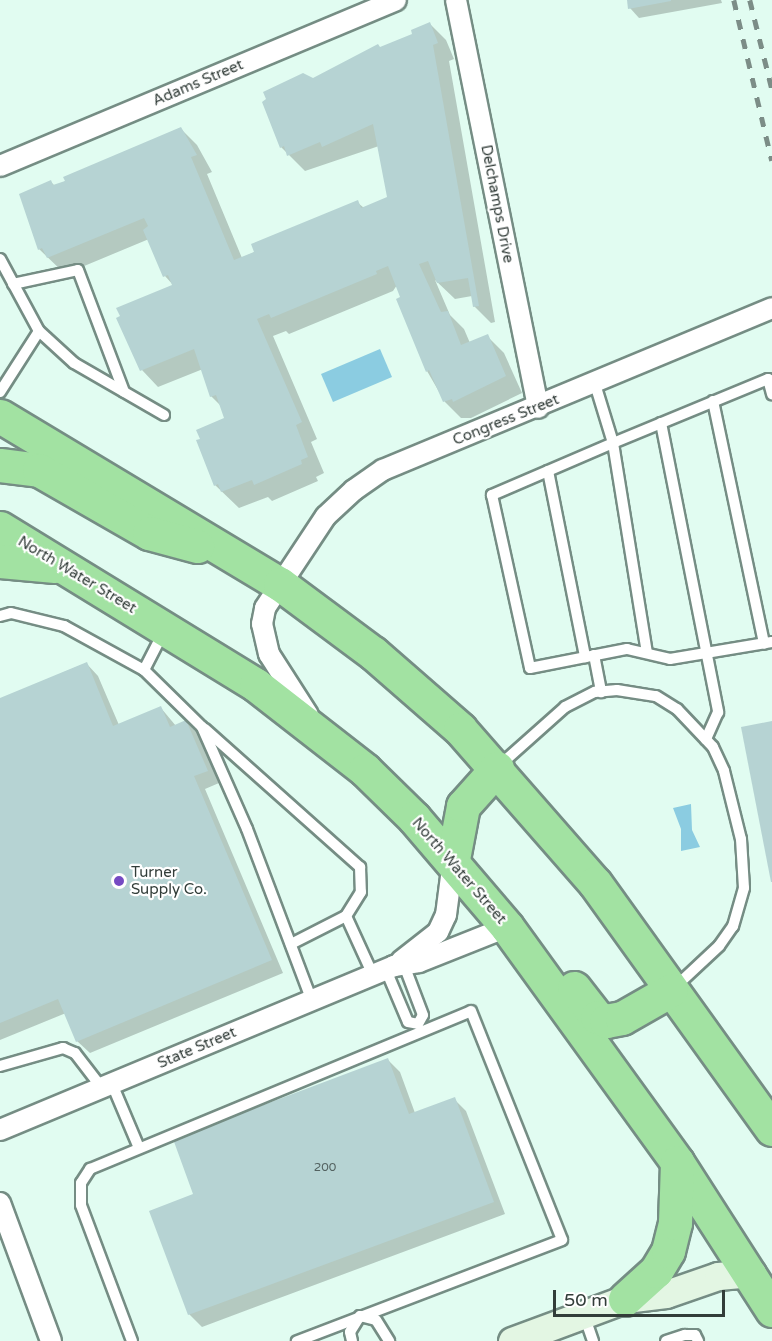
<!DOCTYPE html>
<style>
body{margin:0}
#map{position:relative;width:772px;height:1341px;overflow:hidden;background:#e1fcf1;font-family:"Varela Round",sans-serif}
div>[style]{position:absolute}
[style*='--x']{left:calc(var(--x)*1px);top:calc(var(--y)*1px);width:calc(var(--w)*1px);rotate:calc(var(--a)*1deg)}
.water>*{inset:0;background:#8bcce1}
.shadow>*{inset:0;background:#0003}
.building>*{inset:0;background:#b6d3d3}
.roads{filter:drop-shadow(2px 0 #758d84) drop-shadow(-2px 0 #758d84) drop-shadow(0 2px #758d84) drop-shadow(0 -2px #758d84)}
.lane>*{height:10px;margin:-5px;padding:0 5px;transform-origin:5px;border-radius:5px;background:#fff}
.street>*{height:20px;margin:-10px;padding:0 10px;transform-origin:10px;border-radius:10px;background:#fff}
.secondary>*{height:27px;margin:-13.5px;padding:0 13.5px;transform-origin:13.5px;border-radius:13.5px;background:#e3f6e3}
.highway>*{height:33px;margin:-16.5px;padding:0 16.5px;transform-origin:16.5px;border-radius:16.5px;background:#a2e2a2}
.rail>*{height:4.5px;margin-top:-2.25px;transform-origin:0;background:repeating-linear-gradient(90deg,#7c8d87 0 10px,transparent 0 20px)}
.dots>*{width:16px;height:16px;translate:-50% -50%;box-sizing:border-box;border:3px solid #fff;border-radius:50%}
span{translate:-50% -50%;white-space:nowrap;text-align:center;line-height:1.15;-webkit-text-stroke:4.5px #fff;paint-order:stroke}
.number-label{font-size:12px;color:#536260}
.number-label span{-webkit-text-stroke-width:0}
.street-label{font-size:15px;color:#323d39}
.poi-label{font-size:15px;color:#323d39}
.left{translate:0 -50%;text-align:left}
.scale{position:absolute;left:553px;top:1290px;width:172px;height:27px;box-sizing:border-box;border:3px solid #323d39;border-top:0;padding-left:8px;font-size:18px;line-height:21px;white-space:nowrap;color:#323d39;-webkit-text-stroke:4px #fff;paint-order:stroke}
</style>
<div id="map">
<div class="water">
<i style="clip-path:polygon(380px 349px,392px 377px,333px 402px,321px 374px)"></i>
<i style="clip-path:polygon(691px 804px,692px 830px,700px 847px,681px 851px,681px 829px,673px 808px)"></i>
</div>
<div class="shadow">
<i style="clip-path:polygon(628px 0,721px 0,722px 3px,639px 18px,630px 8px)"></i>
<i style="clip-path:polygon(430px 24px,446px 40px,454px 59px,449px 61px,495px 322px,491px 323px,474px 306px,472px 296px,455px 299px,435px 280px,450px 315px,464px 329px,470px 343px,487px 336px,504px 353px,522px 393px,471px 418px,461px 418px,445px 402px,427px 371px,397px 285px,393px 291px,289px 334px,286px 331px,273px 336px,317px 439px,311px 442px,324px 473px,316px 477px,318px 481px,272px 501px,268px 497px,239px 508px,215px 485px,226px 419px,221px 406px,211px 396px,203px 369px,158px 387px,142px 370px,174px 286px,165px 276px,149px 239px,65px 274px,39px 249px,51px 182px,55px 186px,180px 128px,197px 145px,212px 172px,207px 174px,242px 258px,357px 202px,364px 208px,389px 198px,379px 146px,305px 171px,281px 147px,313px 80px,414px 35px)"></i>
<i style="clip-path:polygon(86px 663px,98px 676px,119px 725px,161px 708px,176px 726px,186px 722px,198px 734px,219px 783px,205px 789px,283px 973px,90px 1053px,77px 1041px,66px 1013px,0 1040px,0 699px)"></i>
<i style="clip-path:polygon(388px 1060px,400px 1072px,415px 1113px,454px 1099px,466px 1111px,505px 1214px,202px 1327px,189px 1314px,195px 1195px)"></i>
</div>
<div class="building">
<i style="clip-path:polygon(627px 0,671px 0,671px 1px,628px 9px)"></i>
<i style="clip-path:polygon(430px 22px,438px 43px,433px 45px,479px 306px,473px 307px,468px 278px,437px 283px,428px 261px,419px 264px,441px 312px,448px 311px,461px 345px,488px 334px,506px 376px,453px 402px,452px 399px,443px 402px,429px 370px,426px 372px,396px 299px,400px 297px,388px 266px,376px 271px,377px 274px,271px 318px,269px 314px,257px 319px,302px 422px,296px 425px,308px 457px,301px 460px,302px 464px,254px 485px,252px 480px,221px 492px,218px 484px,214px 486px,196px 440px,200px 439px,196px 430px,224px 418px,216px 395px,210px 397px,194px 349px,140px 371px,116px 318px,120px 316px,116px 308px,172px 285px,168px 275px,163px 277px,143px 230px,148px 226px,144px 218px,47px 258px,42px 248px,38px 250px,19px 194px,51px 180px,53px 185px,65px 181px,63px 177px,181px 127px,197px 155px,191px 157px,234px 260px,254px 252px,251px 244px,358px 200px,361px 208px,387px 197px,373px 124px,322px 147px,320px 142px,287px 156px,284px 146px,280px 148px,262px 102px,266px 99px,263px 92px,303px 73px,313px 78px,378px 44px,380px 47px,412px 34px,411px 30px)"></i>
<i style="clip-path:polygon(87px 662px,113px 726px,161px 706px,170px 727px,186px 720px,208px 771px,194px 776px,272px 960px,76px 1042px,58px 999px,0 1023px,0 698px)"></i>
<i style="clip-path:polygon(772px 721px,772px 882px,771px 882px,741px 727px)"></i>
<i style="clip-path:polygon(388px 1058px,409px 1114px,455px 1097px,494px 1202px,188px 1315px,149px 1211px,193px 1194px,173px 1139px)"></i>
</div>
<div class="roads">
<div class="lane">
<i style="--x:0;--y:259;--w:82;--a:61.6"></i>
<i style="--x:39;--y:331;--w:47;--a:42.4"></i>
<i style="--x:74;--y:363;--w:104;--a:30"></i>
<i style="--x:13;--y:284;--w:66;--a:-12.2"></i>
<i style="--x:78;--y:270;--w:130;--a:69.3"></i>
<i style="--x:595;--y:384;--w:62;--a:73"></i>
<i style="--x:613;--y:443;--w:132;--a:156.7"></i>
<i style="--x:492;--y:495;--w:177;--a:77.6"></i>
<i style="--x:530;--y:668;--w:99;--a:-11.1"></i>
<i style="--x:627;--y:649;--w:44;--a:13.1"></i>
<i style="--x:670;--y:659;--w:103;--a:-9.5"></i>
<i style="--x:0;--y:392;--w:72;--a:-57.4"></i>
<i style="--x:713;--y:401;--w:248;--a:78.1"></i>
<i style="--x:661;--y:423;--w:295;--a:78.8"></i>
<i style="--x:718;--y:712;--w:30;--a:114"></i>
<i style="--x:548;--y:471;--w:190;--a:78.7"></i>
<i style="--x:0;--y:616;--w:11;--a:-15"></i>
<i style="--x:11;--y:613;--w:55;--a:13.8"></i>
<i style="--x:64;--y:626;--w:91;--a:28.8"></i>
<i style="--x:144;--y:670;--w:81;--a:44.5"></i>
<i style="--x:202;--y:727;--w:111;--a:66.2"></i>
<i style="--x:247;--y:829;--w:184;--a:69.3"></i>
<i style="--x:647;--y:653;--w:213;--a:-99.2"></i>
<i style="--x:613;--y:443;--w:168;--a:-22.4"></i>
<i style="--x:768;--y:379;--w:16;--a:75"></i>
<i style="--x:594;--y:655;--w:38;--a:79"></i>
<i style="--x:144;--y:670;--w:42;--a:-62.8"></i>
<i style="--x:205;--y:729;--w:208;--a:41.7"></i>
<i style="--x:360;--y:867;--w:25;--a:88"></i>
<i style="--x:361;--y:892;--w:28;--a:122"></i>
<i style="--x:346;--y:916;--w:62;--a:153"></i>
<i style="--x:500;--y:765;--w:87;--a:-41.7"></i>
<i style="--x:565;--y:707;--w:34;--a:-27"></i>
<i style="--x:595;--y:692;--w:22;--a:-5"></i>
<i style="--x:617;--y:690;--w:39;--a:9"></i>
<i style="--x:656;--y:696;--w:25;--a:32"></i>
<i style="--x:677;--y:709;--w:52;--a:46.5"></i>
<i style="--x:713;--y:747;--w:26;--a:65"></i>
<i style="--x:724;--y:771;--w:70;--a:76"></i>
<i style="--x:741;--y:839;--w:49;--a:86.5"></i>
<i style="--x:744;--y:888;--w:40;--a:106"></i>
<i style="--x:733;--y:926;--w:24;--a:125"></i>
<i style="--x:719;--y:946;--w:62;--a:137"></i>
<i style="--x:346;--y:916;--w:65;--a:65.4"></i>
<i style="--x:386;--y:970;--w:56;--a:67.1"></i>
<i style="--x:408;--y:1022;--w:10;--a:11"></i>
<i style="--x:418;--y:1024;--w:10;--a:-61"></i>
<i style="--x:423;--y:1015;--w:53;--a:-110.8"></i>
<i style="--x:0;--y:1066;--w:66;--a:-15.9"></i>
<i style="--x:63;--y:1048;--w:13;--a:23"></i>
<i style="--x:75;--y:1053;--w:44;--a:52.4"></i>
<i style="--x:112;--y:1084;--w:69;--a:67.1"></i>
<i style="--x:584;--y:1315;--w:28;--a:71"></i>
<i style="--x:132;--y:1341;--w:145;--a:-110.6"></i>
<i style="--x:81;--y:1205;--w:22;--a:-90"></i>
<i style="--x:81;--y:1183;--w:17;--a:-57"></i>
<i style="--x:90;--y:1169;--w:412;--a:-22.5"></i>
<i style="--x:471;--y:1011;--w:246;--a:68.3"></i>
<i style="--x:562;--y:1240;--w:284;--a:159.1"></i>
<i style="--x:352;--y:1341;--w:9;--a:-103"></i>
<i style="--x:350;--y:1332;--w:19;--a:-58"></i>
<i style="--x:360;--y:1316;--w:16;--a:14"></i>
<i style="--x:376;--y:1320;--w:25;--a:58"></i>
<i style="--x:666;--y:1341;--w:20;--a:-18"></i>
<i style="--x:685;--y:1335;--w:10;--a:0"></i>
<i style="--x:695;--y:1335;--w:7;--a:63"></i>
</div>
<div class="street">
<i style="--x:456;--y:0;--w:416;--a:78.6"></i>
<i style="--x:0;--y:166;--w:429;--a:-22.7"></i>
<i style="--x:308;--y:715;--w:72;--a:-122.6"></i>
<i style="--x:269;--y:654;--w:31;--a:-103"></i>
<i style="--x:262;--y:624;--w:16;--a:-79"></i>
<i style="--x:265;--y:608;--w:110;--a:-56.5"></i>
<i style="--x:326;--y:516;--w:38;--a:-43"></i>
<i style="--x:354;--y:490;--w:35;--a:-35"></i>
<i style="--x:383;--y:470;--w:421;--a:-22.6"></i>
<i style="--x:401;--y:961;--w:47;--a:-38.1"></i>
<i style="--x:438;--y:932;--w:19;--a:-65"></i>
<i style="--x:446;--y:915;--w:54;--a:-82.6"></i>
<i style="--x:0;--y:1130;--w:427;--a:-22.6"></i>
<i style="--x:394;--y:966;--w:25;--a:-9"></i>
<i style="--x:419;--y:962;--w:95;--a:-21.7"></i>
<i style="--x:0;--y:1203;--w:147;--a:69.7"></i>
</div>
<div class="secondary">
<i style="--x:512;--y:1341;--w:121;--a:-20.4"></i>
<i style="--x:625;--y:1299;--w:41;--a:-7"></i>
<i style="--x:666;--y:1294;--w:55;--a:-19.1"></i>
<i style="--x:718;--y:1276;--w:34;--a:-5"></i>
</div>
<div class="highway">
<i style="--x:0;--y:416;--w:327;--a:31"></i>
<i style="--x:280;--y:584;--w:116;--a:36.6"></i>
<i style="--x:373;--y:653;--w:116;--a:41.1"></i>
<i style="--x:460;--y:729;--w:205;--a:48.8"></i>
<i style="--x:595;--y:883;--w:303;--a:54.3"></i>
<i style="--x:0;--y:465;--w:39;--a:7"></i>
<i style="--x:39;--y:470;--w:127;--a:29.8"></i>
<i style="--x:149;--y:533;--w:50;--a:15.2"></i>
<i style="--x:0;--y:528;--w:300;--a:31.5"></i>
<i style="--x:256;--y:685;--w:138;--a:37.9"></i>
<i style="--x:365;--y:770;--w:69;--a:44.4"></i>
<i style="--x:414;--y:818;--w:143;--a:49.5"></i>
<i style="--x:507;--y:927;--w:290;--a:54.1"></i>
<i style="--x:677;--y:1162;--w:176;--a:57.3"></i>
<i style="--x:0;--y:561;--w:55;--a:5.2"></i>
<i style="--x:453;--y:859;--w:54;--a:-79.3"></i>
<i style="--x:463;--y:806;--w:51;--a:-48.2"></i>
<i style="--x:574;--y:988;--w:37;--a:52"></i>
<i style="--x:597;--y:1017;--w:10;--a:24"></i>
<i style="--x:606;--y:1021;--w:16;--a:-11"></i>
<i style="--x:622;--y:1018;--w:56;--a:-29.7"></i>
<i style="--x:625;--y:1299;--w:42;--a:-42.1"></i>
<i style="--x:656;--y:1271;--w:23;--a:-59"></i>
<i style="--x:668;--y:1251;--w:29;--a:-76"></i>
<i style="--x:675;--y:1223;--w:61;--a:-88.1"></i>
</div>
</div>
<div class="rail">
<i style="--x:734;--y:0;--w:165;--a:76.7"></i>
<i style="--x:750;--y:0;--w:92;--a:76.1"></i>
</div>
<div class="dots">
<i style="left:119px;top:881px;background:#754ac3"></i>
</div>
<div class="number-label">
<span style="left:325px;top:1168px">200</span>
</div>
<div class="street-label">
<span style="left:198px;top:83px;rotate:-23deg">Adams Street</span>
<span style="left:497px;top:204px;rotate:79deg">Delchamps Drive</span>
<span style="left:506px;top:420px;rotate:-22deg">Congress Street</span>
<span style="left:77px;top:575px;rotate:31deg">North Water Street</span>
<span style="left:459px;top:871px;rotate:49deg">North Water Street</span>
<span style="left:197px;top:1048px;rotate:-23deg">State Street</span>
</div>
<div class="poi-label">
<span class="left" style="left:131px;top:881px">Turner<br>Supply Co.</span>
</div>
<div class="scale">50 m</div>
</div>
